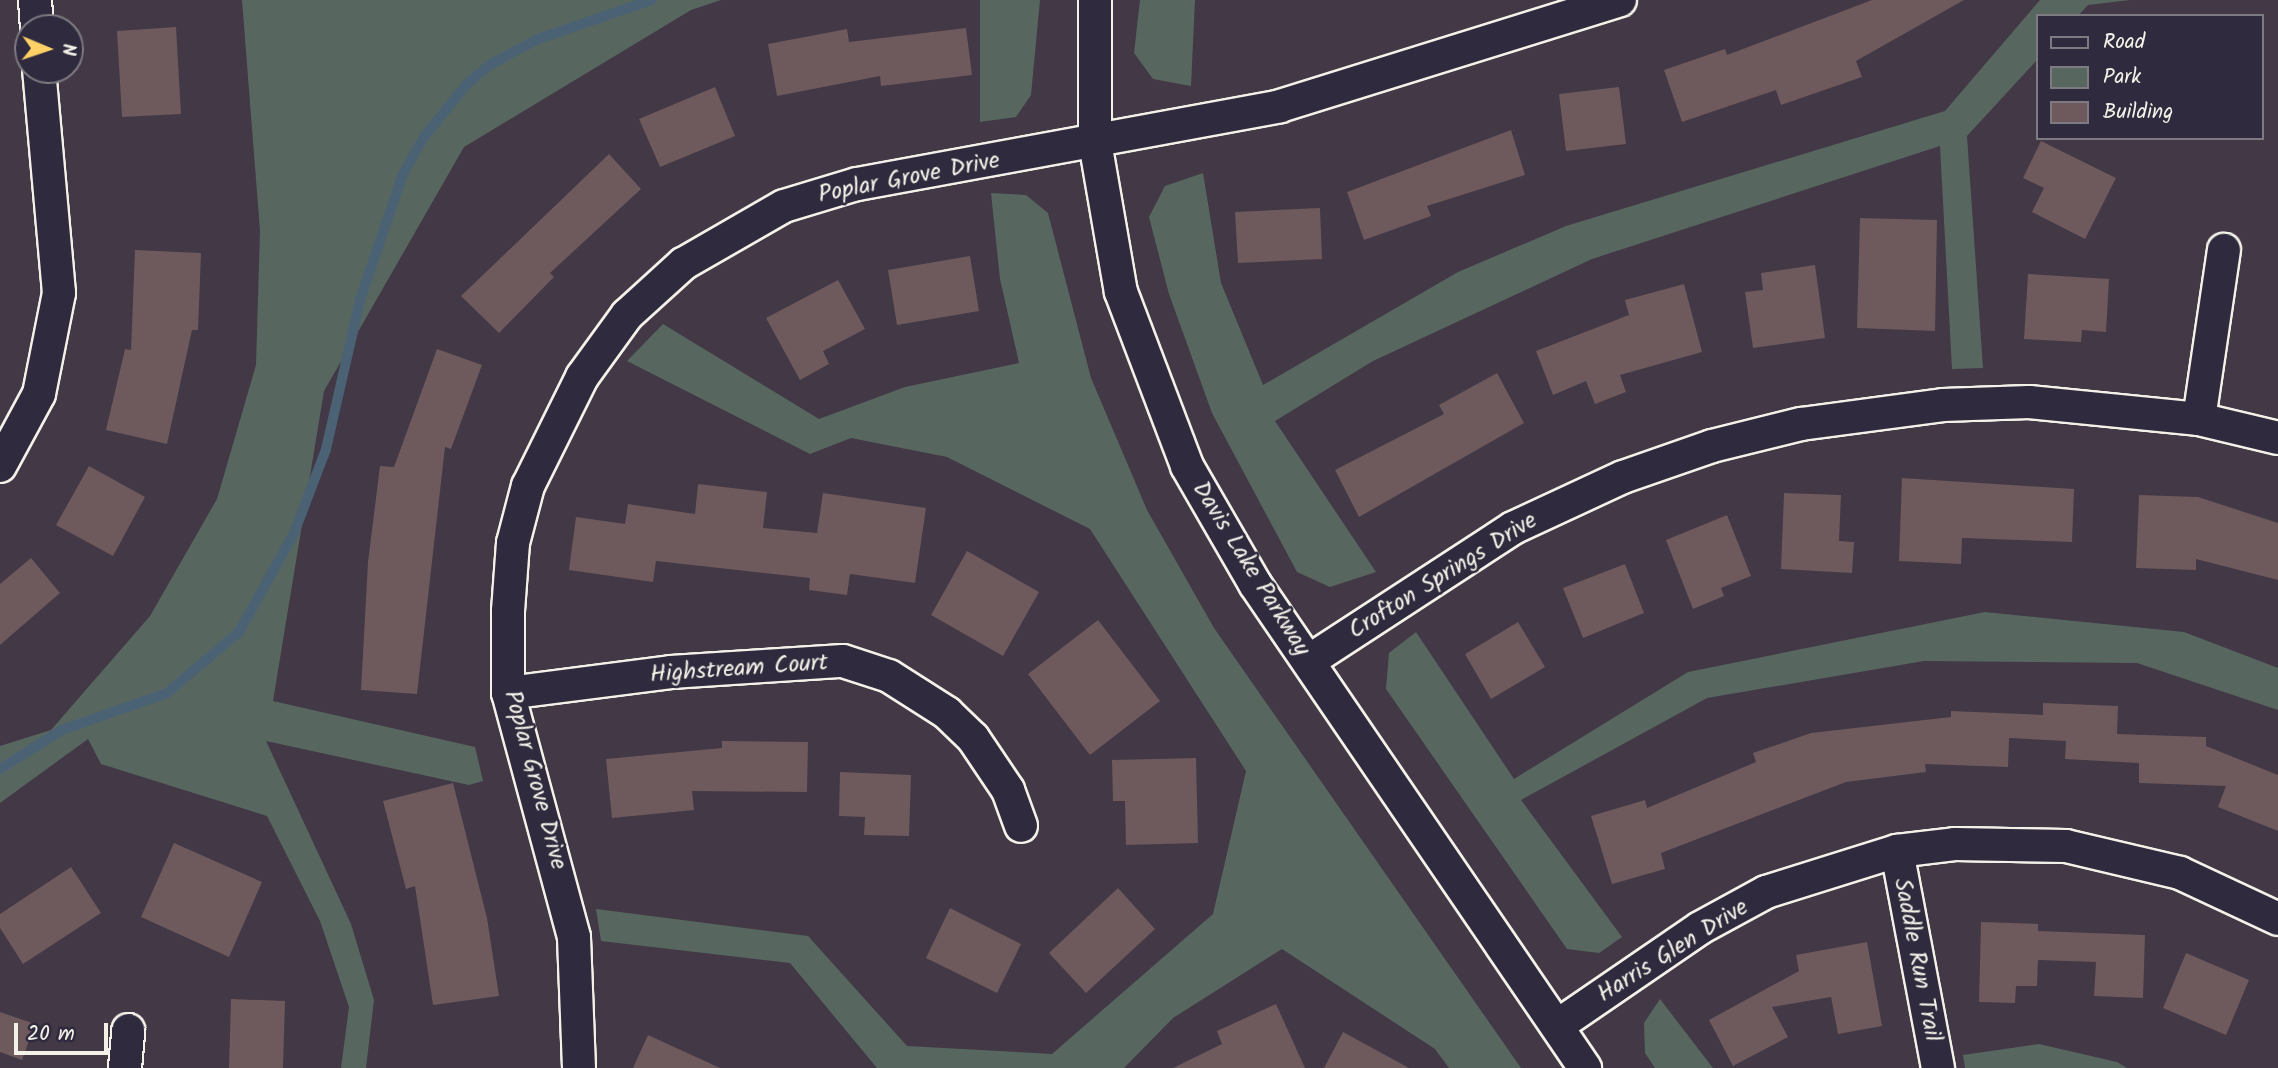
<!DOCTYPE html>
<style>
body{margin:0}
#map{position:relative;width:2278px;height:1068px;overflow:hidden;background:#423846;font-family:Kalam,sans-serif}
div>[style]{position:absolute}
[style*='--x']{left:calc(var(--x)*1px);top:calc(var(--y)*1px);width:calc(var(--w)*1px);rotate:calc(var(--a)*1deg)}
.green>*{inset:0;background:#57675f}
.stream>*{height:10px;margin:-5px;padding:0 5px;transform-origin:5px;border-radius:5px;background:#4b6275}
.building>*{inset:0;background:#6e595c}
.roads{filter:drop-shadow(2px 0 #f4f1e8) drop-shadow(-2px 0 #f4f1e8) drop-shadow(0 2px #f4f1e8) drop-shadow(0 -2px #f4f1e8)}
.minor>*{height:32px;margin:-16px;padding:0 16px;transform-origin:16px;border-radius:16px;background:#2f2a3d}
span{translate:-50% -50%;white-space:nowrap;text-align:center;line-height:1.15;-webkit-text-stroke:5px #2f2a3d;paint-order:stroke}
.street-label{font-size:24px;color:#f4f1e8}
.legend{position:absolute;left:2036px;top:14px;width:228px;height:126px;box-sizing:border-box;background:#2f2a3d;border:2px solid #7e7a81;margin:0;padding:9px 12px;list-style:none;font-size:21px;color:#f4f1e8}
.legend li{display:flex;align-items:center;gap:14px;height:35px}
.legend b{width:35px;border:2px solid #7e7a81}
.north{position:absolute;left:14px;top:14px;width:70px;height:70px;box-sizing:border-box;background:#2f2a3d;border:2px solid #7e7a81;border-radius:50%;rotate:92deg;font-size:19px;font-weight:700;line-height:28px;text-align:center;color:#f4f1e8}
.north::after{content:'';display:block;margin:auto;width:24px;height:32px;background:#ffd166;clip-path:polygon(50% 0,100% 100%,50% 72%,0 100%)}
.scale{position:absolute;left:14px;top:1023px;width:94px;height:32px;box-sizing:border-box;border:4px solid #f4f1e8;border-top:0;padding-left:9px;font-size:21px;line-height:24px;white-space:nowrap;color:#f4f1e8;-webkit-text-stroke:5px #2f2a3d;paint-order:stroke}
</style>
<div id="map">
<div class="green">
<i style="clip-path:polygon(242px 0,721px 0,691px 10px,464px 147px,324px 391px,273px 701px,475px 747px,483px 781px,469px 785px,266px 741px,351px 924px,374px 1000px,366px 1068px,341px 1068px,349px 1007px,320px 921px,267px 816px,101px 764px,88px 739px,0 803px,0 746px,51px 730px,150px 616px,217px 499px,256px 365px,260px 231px)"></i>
<i style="clip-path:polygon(980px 0,1040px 0,1031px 95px,1016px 117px,980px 122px)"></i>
<i style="clip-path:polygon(1140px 0,1195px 0,1191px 86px,1153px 79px,1134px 53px)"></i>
<i style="clip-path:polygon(2040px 0,2130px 0,2088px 5px,2078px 16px,2038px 16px,2038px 59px,1967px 136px,1983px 368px,1952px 369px,1940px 146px,1592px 259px,1373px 361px,1275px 421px,1376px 572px,1330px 587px,1297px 572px,1212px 413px,1169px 294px,1149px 217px,1165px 186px,1203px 173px,1221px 283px,1263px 385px,1458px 272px,1566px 226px,1945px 111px)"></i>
<i style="clip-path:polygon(991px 193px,1026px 195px,1048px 213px,1091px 378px,1147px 510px,1214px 628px,1521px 1068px,1449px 1068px,1435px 1049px,1282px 949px,1173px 1018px,1124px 1068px,877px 1068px,790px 963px,601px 941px,596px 909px,808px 936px,907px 1046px,1052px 1054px,1213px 914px,1246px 771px,1090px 529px,947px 457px,851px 438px,810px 454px,627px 361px,663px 324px,819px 419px,905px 387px,1019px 363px,1000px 279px)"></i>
<i style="clip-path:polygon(1985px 612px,2184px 632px,2278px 668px,2278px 710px,2137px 663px,1924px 661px,1707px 698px,1521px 800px,1622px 937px,1599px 953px,1567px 949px,1386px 689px,1389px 653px,1416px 632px,1514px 779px,1688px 672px)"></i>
<i style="clip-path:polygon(1660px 999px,1713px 1068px,1655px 1068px,1645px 1053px,1644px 1023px)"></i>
<i style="clip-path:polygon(2039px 1044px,2117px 1062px,2127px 1068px,1965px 1068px,1963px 1055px)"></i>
</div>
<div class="stream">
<i style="--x:0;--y:769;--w:73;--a:-32.2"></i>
<i style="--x:62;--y:730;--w:111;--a:-19.4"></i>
<i style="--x:167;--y:693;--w:94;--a:-40.3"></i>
<i style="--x:239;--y:632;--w:113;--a:-60.9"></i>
<i style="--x:294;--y:533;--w:90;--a:-69.1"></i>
<i style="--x:326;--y:449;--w:153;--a:-77.1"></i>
<i style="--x:360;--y:300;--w:133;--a:-71.2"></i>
<i style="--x:403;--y:174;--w:43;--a:-60.4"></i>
<i style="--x:424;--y:137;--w:68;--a:-50.9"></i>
<i style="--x:467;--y:84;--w:31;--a:-40"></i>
<i style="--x:491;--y:64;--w:53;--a:-28"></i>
<i style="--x:538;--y:39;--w:120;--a:-19"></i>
</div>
<div class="building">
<i style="clip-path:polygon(1872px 0,1964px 0,1856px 61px,1862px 77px,1781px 105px,1776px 90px,1682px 122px,1664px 70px,1725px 49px,1727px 55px)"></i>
<i style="clip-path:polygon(176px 27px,181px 114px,122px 117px,117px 31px)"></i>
<i style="clip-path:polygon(966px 28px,972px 75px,881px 86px,880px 76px,777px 96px,768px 44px,847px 29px,849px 42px)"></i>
<i style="clip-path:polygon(715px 87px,735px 136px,660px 167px,639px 119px)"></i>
<i style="clip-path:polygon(1619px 87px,1626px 144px,1566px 151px,1559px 94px)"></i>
<i style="clip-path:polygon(1511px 130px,1525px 175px,1427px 206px,1431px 216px,1364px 240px,1347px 192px)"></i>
<i style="clip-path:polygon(2041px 141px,2116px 178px,2085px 239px,2032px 212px,2044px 188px,2023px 178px)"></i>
<i style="clip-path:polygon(609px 154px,641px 189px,550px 273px,554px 277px,499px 333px,461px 296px)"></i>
<i style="clip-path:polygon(1320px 208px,1322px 259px,1238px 263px,1235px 212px)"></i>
<i style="clip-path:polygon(1860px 218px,1937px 220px,1935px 331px,1857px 328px)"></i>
<i style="clip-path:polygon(135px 250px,201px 253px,198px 330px,192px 330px,167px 444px,106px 430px,125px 349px,131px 350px)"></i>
<i style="clip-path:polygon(970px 256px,979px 311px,897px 325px,888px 270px)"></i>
<i style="clip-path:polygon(1815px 265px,1825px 338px,1753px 348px,1745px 292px,1763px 290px,1761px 273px)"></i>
<i style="clip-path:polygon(2028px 274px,2109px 279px,2106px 332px,2082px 330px,2081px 342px,2024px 339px)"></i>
<i style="clip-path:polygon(838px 280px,865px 329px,823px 351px,829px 364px,800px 380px,766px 318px)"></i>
<i style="clip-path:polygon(1684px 284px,1702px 352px,1620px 375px,1626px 392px,1595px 404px,1586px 381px,1553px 395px,1536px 351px,1629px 315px,1625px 300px)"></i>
<i style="clip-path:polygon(437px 349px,482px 365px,451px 449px,445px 447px,417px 694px,361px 690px,368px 562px,380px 466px,394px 467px)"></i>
<i style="clip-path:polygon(1497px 373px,1524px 423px,1359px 517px,1335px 470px,1444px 414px,1439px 405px)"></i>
<i style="clip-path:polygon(89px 466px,145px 497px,113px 556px,56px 525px)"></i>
<i style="clip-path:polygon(1902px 478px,2074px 489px,2072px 542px,1962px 538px,1961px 564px,1899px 561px)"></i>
<i style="clip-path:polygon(698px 484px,767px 492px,763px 528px,817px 533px,823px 493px,926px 508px,915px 583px,850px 574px,847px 595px,809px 590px,810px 578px,656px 561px,653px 582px,569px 570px,576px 517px,625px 524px,628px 504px,695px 514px)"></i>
<i style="clip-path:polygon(1784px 493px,1841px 495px,1839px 541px,1854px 542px,1852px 573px,1781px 569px)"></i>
<i style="clip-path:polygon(2139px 495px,2198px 497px,2278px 523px,2278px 580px,2196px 559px,2196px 570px,2136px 568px)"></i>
<i style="clip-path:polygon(1727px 515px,1751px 576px,1721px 588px,1724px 596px,1693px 609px,1666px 540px)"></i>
<i style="clip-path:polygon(967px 551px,1039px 592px,1003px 656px,931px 615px)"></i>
<i style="clip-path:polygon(31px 558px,60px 593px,0 645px,0 584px)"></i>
<i style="clip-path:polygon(1625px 564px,1644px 613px,1583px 638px,1563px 588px)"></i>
<i style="clip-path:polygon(1098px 620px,1160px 701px,1090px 755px,1028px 674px)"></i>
<i style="clip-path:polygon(1518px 622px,1545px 667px,1491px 699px,1465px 654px)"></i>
<i style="clip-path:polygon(2043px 703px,2118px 706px,2117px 734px,2206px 737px,2206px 746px,2278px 775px,2278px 831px,2218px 807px,2226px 786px,2139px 783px,2139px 763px,2065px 759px,2066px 741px,2009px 738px,2008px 767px,1925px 764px,1926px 772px,1846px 782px,1661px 853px,1665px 869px,1612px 884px,1591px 816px,1645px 800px,1647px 808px,1756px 762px,1753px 753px,1811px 733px,1951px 717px,1951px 711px,2043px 715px)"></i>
<i style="clip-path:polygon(722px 741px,808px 742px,807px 792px,692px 791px,694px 810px,612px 818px,606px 759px,722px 748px)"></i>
<i style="clip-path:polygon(1196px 758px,1198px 843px,1126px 845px,1125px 801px,1113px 801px,1112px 760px)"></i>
<i style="clip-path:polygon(840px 772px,911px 775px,909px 836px,864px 835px,865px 817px,839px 816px)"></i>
<i style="clip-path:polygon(453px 783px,487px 918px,499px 996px,433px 1005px,415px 886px,406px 889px,383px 801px)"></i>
<i style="clip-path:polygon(174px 843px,262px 882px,229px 957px,141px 917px)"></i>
<i style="clip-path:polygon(71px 867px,101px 913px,23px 964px,0 928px,0 914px)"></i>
<i style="clip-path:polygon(1118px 888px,1155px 929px,1086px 993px,1049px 953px)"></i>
<i style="clip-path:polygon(950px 908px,1021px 944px,997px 993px,926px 958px)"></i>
<i style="clip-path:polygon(1981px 922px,2038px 924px,2038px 931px,2145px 935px,2143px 998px,2094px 996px,2096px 962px,2038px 960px,2037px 986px,2016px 986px,2015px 1003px,1979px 1002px)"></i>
<i style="clip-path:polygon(1867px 942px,1882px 1026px,1838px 1034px,1831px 997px,1772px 1007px,1788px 1037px,1733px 1066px,1709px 1020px,1799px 971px,1796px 955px)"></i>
<i style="clip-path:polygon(2186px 953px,2249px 980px,2226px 1035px,2163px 1008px)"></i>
<i style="clip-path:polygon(231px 999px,285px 1001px,283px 1068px,229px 1068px)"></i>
<i style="clip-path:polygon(1276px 1004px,1305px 1068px,1173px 1068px,1222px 1044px,1217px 1031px)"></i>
<i style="clip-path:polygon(0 1012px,35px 1024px,22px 1060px,0 1052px)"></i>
<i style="clip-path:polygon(1343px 1032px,1409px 1068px,1324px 1068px)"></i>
<i style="clip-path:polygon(648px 1035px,720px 1068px,633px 1068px)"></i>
</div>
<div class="roads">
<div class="minor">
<i style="--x:35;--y:0;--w:28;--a:86"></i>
<i style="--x:1095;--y:0;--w:142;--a:90"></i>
<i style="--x:1095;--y:142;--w:152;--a:80.2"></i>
<i style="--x:1121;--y:292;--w:186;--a:69.2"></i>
<i style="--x:1187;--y:466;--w:136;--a:60"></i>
<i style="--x:1255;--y:584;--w:586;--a:55.71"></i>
<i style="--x:2199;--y:419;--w:171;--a:-81.6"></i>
<i style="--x:0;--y:466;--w:82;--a:-61.6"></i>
<i style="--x:39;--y:394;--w:103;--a:-78.8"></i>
<i style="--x:59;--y:293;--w:224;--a:-95.1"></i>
<i style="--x:1309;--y:661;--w:244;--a:-33.1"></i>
<i style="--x:1513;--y:528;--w:121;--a:-24.9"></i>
<i style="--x:1623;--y:477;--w:94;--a:-19.2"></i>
<i style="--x:1712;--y:446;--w:92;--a:-13.9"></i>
<i style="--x:1801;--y:424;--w:143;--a:-7.6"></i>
<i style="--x:1943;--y:405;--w:86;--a:-2"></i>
<i style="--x:2029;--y:402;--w:171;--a:5.7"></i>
<i style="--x:2199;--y:419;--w:81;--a:13.5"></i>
<i style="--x:508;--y:693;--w:164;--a:-7.3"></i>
<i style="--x:671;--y:672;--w:172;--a:-3.7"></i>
<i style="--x:843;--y:661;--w:48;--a:18.1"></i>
<i style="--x:889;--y:676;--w:69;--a:32.5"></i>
<i style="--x:947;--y:713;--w:36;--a:44"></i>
<i style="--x:973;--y:738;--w:63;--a:56.1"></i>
<i style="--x:1008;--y:790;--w:38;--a:70"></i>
<i style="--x:1897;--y:851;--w:221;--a:79.3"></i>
<i style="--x:1557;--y:1026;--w:173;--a:-34.4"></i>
<i style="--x:1700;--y:928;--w:75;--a:-28.6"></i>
<i style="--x:1766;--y:892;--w:137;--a:-17.4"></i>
<i style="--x:1897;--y:851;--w:58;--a:-6.9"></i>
<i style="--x:1955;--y:844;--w:111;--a:1"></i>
<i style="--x:2066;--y:846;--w:117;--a:13.3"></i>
<i style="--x:2180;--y:873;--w:108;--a:25.1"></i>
<i style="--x:125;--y:1068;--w:38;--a:-85"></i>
<i style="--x:579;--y:1068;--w:131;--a:-92.2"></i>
<i style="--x:574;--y:937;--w:253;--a:-105.1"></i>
<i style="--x:508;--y:693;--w:82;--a:-90"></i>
<i style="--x:508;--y:611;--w:68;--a:-85.8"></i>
<i style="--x:513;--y:543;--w:59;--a:-75.3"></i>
<i style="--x:528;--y:486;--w:122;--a:-63.6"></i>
<i style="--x:582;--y:377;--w:77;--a:-54"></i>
<i style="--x:627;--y:315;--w:76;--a:-42.3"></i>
<i style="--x:683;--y:264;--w:116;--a:-29.9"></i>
<i style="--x:784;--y:206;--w:76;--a:-16.8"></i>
<i style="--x:857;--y:184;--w:430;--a:-10.4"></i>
<i style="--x:1280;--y:106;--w:356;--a:-17.3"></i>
</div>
</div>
<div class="street-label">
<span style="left:909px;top:178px;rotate:-11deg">Poplar Grove Drive</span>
<span style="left:1251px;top:569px;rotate:58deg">Davis Lake Parkway</span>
<span style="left:1443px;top:576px;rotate:-32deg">Crofton Springs Drive</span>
<span style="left:739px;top:669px;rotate:-4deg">Highstream Court</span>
<span style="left:535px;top:780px;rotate:75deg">Poplar Grove Drive</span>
<span style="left:1673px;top:951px;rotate:-32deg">Harris Glen Drive</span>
<span style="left:1917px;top:960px;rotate:79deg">Saddle Run Trail</span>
</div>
<ul class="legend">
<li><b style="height:9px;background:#2f2a3d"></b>Road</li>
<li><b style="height:19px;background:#57675f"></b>Park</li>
<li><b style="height:19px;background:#6e595c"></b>Building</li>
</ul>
<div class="north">N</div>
<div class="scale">20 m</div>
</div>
